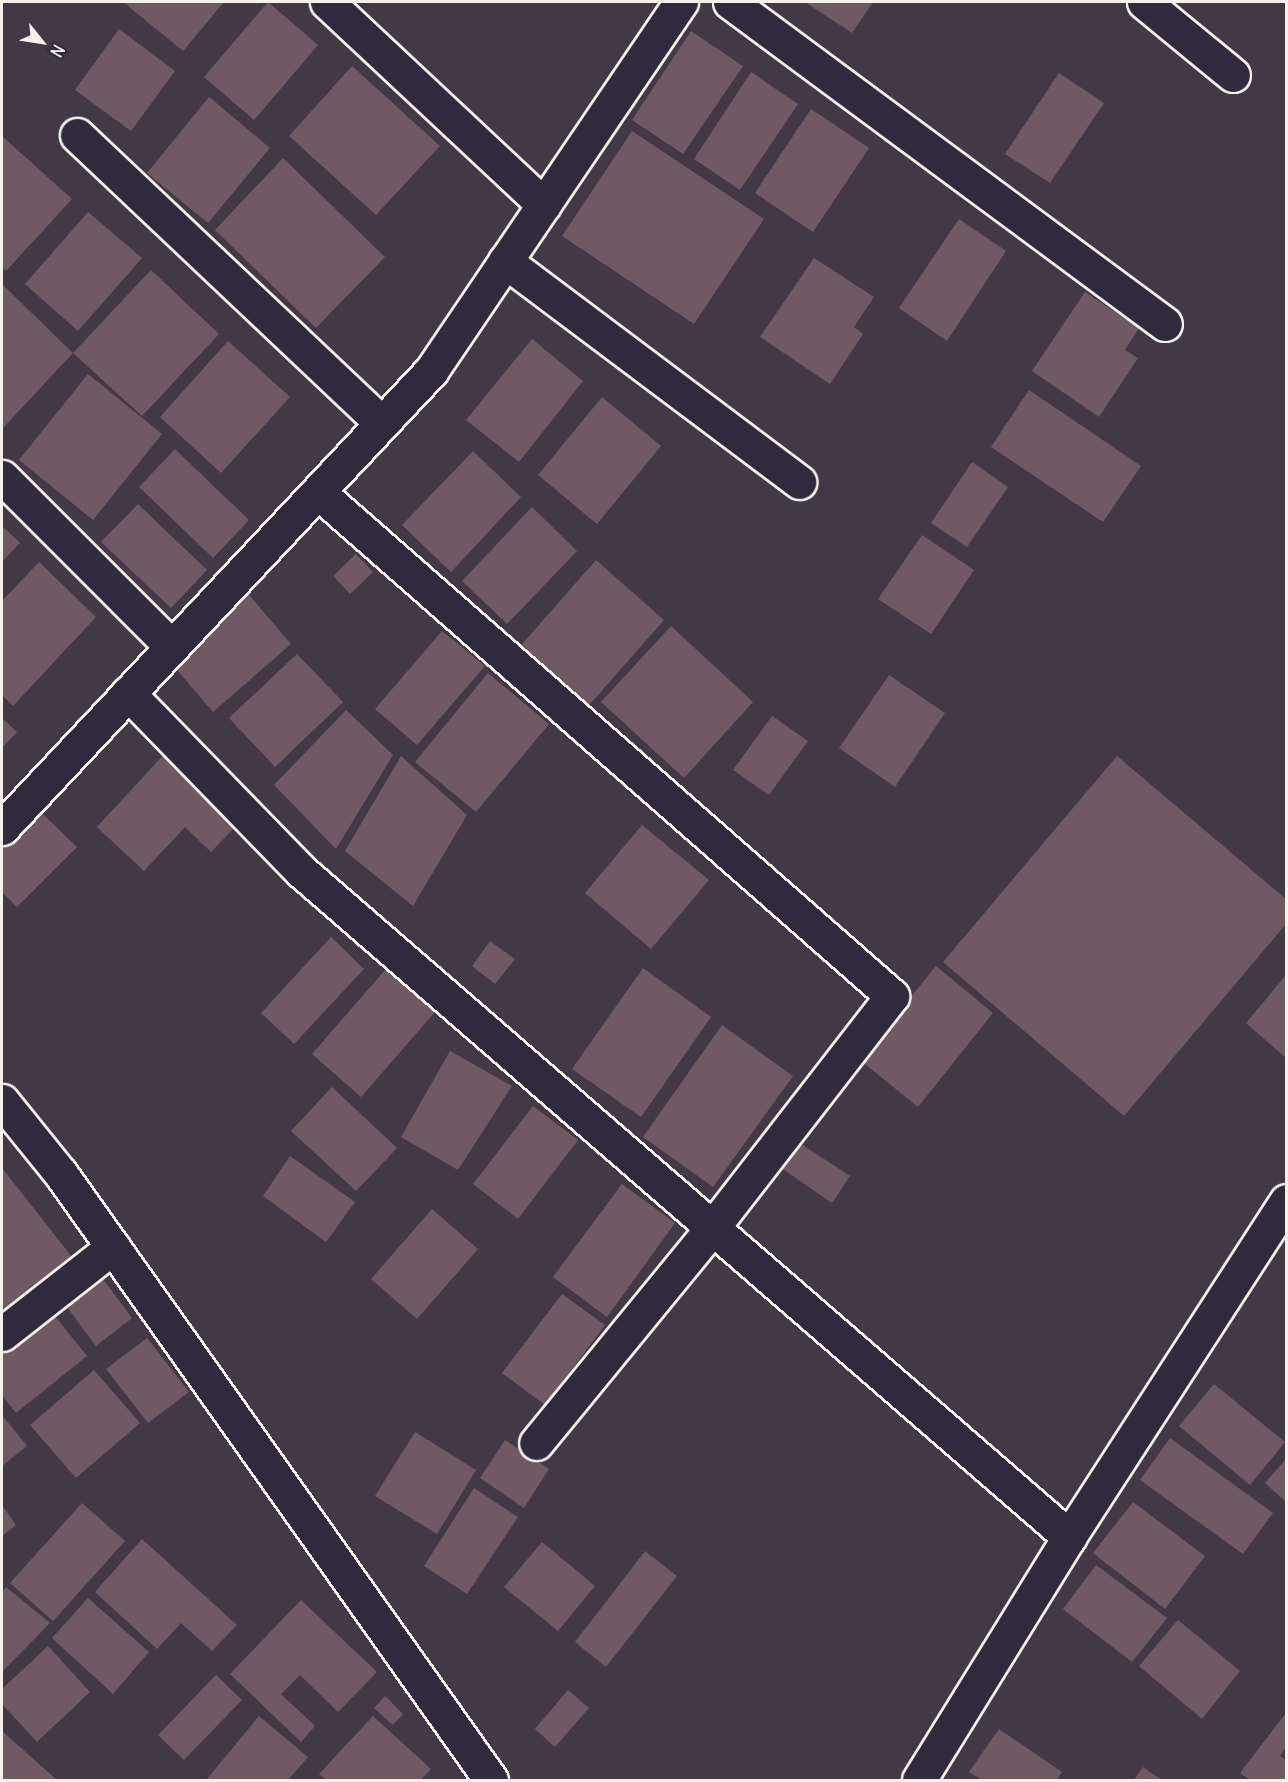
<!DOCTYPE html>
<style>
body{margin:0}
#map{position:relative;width:1288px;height:1782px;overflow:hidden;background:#433848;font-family:Delius,sans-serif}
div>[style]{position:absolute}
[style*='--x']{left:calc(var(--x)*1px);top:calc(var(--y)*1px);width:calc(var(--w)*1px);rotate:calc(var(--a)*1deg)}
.building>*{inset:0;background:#715963}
.roads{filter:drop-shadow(2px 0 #f4f1e8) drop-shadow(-2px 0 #f4f1e8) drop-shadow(0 2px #f4f1e8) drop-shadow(0 -2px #f4f1e8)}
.minor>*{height:33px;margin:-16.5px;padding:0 16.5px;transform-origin:16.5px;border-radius:16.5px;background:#2f2a3d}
.tertiary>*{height:33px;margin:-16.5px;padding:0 16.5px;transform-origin:16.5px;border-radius:16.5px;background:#2f2a3d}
span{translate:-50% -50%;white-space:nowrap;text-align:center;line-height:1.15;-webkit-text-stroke:4.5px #2f2a3d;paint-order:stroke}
.frame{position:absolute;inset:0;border:3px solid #f4f1e8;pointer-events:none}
.north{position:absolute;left:12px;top:12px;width:60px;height:60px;-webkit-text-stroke:4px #2f2a3d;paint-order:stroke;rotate:120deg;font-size:16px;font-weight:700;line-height:24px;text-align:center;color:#f4f1e8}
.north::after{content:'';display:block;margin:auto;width:21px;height:27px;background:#f4f1e8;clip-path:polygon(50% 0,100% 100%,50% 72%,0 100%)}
</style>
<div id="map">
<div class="building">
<i style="clip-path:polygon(123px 2px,224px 2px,183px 51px)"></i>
<i style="clip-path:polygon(268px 2px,318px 45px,254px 120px,204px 77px)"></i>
<i style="clip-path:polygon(805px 2px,873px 2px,852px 33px)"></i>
<i style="clip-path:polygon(119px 29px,175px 71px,131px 131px,75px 90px)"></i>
<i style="clip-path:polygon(691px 31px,743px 66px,683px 154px,632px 120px)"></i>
<i style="clip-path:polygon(352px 66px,440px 146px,376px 215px,289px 136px)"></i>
<i style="clip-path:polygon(751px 72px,798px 104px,740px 190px,694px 159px)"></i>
<i style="clip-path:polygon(1059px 73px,1104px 103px,1050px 183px,1005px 154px)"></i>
<i style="clip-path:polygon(209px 97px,270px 148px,208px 223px,147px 173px)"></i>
<i style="clip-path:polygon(811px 109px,869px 148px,813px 232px,755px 193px)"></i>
<i style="clip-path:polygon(632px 131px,764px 219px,694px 324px,562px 236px)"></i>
<i style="clip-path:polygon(2px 136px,72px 199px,6px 271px,2px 267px)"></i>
<i style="clip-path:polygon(283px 158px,385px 257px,316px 328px,215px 230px)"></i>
<i style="clip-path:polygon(88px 212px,142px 258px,78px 331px,25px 284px)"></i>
<i style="clip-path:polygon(959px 219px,1006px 251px,947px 341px,899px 308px)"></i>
<i style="clip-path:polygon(814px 258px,874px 297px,854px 327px,863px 334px,830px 384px,760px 337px)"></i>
<i style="clip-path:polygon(151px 270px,219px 334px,142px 416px,73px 353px)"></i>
<i style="clip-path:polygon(2px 284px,73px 353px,2px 429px)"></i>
<i style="clip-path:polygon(1085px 292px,1139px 328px,1125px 350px,1138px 358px,1099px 417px,1032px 371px)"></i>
<i style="clip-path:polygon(532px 339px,583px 381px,519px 462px,466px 420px)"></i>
<i style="clip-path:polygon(228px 341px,290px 397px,221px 473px,160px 417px)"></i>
<i style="clip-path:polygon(88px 374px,162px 434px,93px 520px,19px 460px)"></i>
<i style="clip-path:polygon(1029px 390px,1141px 466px,1103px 522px,991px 447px)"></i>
<i style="clip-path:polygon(602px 397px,661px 446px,597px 524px,538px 475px)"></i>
<i style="clip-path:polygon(175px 449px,249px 520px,213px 558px,139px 487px)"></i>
<i style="clip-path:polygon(473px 451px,521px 497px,451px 572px,402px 525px)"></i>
<i style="clip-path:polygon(972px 462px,1008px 487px,967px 547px,931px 523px)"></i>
<i style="clip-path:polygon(138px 504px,207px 570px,171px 608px,101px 542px)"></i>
<i style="clip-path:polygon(532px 507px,577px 551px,507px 624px,462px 581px)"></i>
<i style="clip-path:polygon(2px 526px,20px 543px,2px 562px)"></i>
<i style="clip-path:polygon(922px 535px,974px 570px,931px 634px,878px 599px)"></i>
<i style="clip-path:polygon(356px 554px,373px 572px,350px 594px,333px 576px)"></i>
<i style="clip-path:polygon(596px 560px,664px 620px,584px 711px,516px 651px)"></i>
<i style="clip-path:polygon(39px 562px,96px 617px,13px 706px,2px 695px,2px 601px)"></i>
<i style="clip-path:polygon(244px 589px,291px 644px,213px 712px,165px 656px)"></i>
<i style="clip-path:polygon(671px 626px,753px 702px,684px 778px,601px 702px)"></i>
<i style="clip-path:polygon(442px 631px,485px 666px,417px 745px,375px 709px)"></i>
<i style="clip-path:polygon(297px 654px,343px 702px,275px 767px,229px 718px)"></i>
<i style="clip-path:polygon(488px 673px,549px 724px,476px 812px,415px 762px)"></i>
<i style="clip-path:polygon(889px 675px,945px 713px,895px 787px,839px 748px)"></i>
<i style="clip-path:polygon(346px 710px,393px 755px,336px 849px,274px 785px)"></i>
<i style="clip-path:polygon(772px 716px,808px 741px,769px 795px,733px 770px)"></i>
<i style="clip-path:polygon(2px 718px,17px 732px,2px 748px)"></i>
<i style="clip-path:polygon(169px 749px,243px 819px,211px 852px,185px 827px,144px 871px,97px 827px)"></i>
<i style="clip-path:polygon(401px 756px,467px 815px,413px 906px,345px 851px)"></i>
<i style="clip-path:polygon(1117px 756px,1286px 899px,1286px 924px,1124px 1116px,943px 962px)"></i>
<i style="clip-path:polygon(24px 796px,77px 847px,17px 907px,2px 892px,2px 819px)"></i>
<i style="clip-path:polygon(642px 825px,709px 880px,651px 949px,585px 893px)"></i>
<i style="clip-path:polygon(331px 937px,364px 969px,294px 1044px,261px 1013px)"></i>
<i style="clip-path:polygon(490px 941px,515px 959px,495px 984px,472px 966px)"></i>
<i style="clip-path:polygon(936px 966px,993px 1013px,918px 1107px,860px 1060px)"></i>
<i style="clip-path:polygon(643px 968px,711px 1017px,641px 1117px,572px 1069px)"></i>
<i style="clip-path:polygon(386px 969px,435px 1012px,361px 1097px,312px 1054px)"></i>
<i style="clip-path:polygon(1286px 975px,1286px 1058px,1246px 1023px)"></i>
<i style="clip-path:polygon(722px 1025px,793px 1076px,713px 1187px,643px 1137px)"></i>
<i style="clip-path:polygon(450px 1051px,512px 1086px,458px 1170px,401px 1137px)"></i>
<i style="clip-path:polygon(332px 1087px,397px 1148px,356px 1191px,291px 1131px)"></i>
<i style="clip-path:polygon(533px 1106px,578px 1140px,518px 1219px,473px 1184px)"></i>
<i style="clip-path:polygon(795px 1140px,850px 1176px,832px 1203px,777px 1165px)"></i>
<i style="clip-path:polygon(290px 1156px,355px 1202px,326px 1242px,263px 1196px)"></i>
<i style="clip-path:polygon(2px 1168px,72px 1257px,5px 1310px,2px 1306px)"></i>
<i style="clip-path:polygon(622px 1184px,675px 1223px,607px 1317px,553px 1277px)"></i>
<i style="clip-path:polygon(432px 1209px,478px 1249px,417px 1319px,371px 1279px)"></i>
<i style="clip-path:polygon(100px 1275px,132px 1318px,96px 1346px,64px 1303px)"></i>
<i style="clip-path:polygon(562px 1294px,605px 1325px,545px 1405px,502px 1373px)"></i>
<i style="clip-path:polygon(46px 1305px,87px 1356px,16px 1413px,2px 1395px,2px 1342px)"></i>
<i style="clip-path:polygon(147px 1338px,189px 1392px,148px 1423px,106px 1369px)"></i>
<i style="clip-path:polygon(94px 1370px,140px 1423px,76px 1478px,30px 1425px)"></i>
<i style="clip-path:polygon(1214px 1384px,1285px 1442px,1250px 1485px,1179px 1426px)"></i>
<i style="clip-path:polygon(2px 1415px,27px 1446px,2px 1466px)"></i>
<i style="clip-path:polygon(415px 1432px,476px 1470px,437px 1534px,375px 1496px)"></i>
<i style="clip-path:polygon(1170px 1438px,1273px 1513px,1243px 1554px,1140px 1480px)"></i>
<i style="clip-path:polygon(505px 1440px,549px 1469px,524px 1508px,480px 1478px)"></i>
<i style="clip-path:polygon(1286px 1459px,1286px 1502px,1265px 1483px)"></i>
<i style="clip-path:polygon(474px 1488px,518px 1517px,467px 1594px,424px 1566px)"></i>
<i style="clip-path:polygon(1133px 1502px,1205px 1556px,1165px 1609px,1093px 1553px)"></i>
<i style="clip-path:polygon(82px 1503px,125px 1541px,53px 1621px,10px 1583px)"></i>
<i style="clip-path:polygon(2px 1505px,16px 1525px,2px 1536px)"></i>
<i style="clip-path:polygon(142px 1539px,237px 1625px,212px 1651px,181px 1623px,157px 1649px,95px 1592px)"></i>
<i style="clip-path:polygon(542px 1542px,595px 1586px,558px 1631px,504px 1587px)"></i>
<i style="clip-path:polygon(645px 1551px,677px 1576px,606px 1667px,575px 1642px)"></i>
<i style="clip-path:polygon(1096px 1565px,1167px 1618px,1132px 1662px,1063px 1609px)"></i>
<i style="clip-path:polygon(6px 1587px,50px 1623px,2px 1672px,2px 1592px)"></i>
<i style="clip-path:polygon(88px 1598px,149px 1652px,113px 1694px,52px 1638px)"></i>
<i style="clip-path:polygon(301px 1600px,377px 1672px,338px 1712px,300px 1675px,281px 1694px,315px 1726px,301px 1742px,230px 1674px)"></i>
<i style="clip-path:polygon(1178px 1620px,1240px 1671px,1202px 1719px,1139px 1666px)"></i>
<i style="clip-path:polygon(48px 1646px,90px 1692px,37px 1742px,2px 1704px,2px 1689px)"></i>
<i style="clip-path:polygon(216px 1675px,242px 1700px,184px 1760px,158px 1735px)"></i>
<i style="clip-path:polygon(568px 1690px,589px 1708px,555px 1747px,535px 1729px)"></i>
<i style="clip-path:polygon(385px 1696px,403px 1714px,393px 1725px,374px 1708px)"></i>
<i style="clip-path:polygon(1286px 1713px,1286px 1747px,1280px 1756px,1286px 1760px,1286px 1780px,1250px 1780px,1240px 1773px)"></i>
<i style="clip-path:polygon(259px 1716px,308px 1757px,288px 1780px,209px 1780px,207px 1779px)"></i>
<i style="clip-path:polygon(373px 1716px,431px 1769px,421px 1780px,326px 1780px,319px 1774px)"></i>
<i style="clip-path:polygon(999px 1729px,1062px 1772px,1057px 1780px,982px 1780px,969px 1772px)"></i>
<i style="clip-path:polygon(2px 1731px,57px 1780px,2px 1780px)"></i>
<i style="clip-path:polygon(1143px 1767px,1162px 1780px,1134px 1780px)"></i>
</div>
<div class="roads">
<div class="minor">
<i style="--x:327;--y:2;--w:297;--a:43.1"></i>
<i style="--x:730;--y:2;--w:541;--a:36.51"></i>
<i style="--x:1144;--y:2;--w:115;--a:39.4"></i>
<i style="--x:77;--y:135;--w:419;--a:43.4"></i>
<i style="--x:505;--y:261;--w:368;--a:36.9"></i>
<i style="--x:2;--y:477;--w:240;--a:45"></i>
<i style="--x:318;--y:492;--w:764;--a:41.28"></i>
<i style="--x:892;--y:996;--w:292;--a:127.8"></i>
<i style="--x:713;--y:1227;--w:279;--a:129.3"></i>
<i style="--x:128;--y:693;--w:248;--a:45.8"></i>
<i style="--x:301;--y:871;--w:1017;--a:40.93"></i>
<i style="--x:1069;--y:1537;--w:400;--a:-57.1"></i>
<i style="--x:2;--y:828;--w:627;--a:-46.81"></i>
<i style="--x:431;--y:371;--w:446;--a:-55.9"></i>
<i style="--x:2;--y:1334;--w:141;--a:-38.1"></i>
<i style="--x:919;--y:1780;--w:286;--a:-58.3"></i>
</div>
<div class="tertiary">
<i style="--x:2;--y:1101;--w:94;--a:51.1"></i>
<i style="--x:61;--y:1174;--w:743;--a:54.64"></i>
</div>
</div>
<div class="frame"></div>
<div class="north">N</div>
</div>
